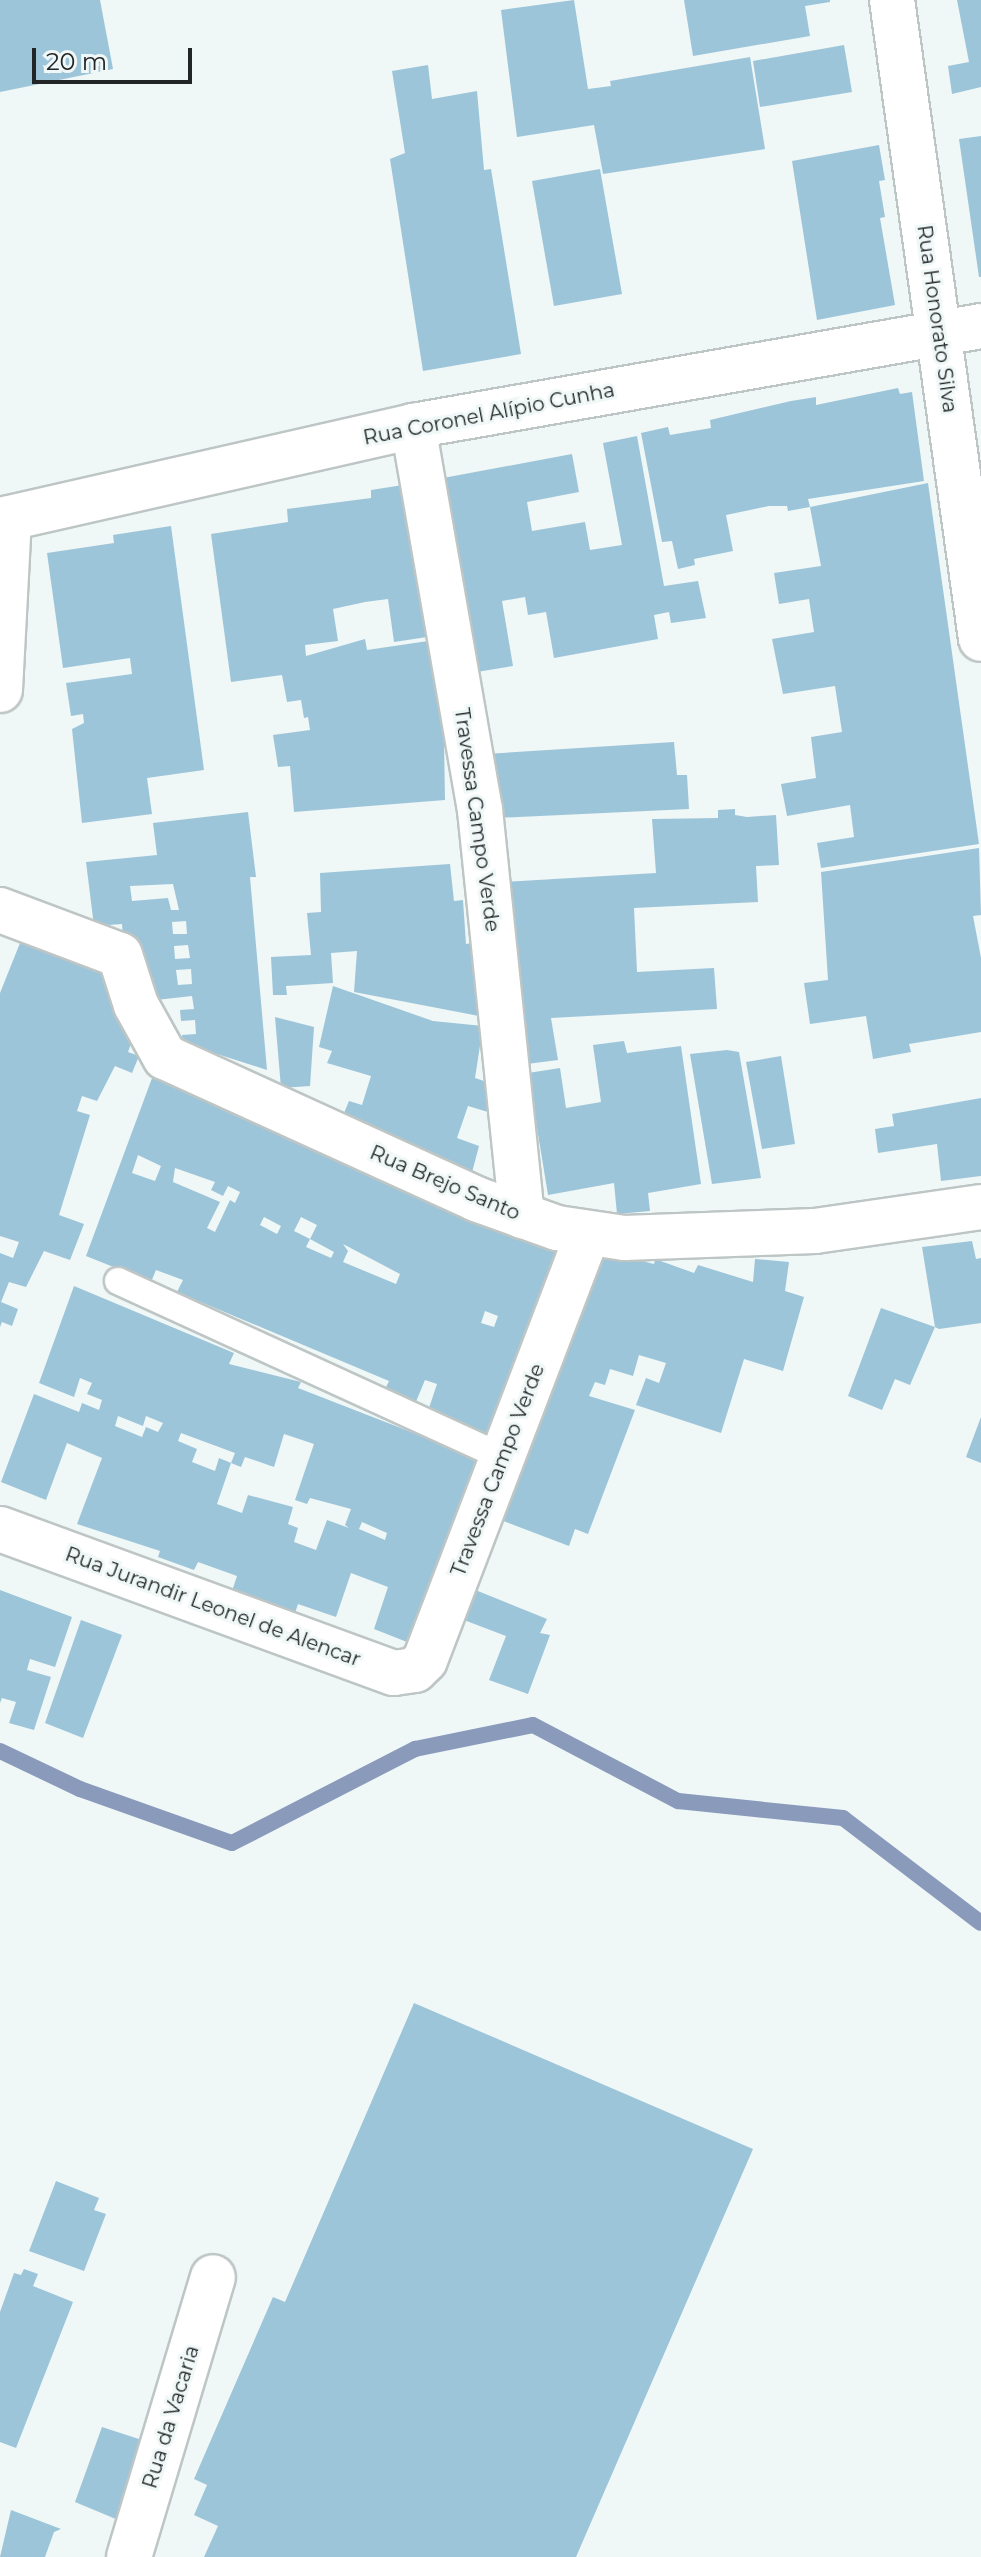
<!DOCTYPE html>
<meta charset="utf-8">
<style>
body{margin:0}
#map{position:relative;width:981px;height:2557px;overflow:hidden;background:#eff7f7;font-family:Montserrat,sans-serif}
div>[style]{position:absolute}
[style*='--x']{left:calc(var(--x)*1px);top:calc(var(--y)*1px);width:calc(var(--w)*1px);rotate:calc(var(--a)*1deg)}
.stream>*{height:16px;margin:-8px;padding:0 8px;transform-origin:8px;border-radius:8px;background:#8a9abb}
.building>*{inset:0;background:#9dc5d9}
.roads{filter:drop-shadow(2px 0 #bec5c5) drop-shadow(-2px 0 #bec5c5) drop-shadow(0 2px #bec5c5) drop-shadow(0 -2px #bec5c5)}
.lane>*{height:26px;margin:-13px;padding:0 13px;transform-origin:13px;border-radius:13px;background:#fff}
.street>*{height:44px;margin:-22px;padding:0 22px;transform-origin:22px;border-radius:22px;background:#fff}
span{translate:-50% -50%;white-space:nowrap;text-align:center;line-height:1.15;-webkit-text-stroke:6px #eff7f7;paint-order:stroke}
.street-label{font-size:20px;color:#222525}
.scale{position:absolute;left:32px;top:48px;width:160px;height:36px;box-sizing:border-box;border:4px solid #222525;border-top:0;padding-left:10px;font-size:24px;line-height:28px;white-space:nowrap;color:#222525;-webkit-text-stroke:6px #eff7f7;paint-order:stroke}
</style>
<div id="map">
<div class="stream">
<i style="--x:0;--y:1751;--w:89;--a:25.4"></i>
<i style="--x:80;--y:1789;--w:161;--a:19.6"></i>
<i style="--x:232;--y:1843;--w:206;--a:-27.2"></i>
<i style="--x:415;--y:1749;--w:120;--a:-11.5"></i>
<i style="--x:533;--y:1725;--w:164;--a:27.7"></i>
<i style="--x:678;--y:1801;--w:166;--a:5.9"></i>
<i style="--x:843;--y:1818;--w:173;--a:37.3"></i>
</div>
<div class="building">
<i style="clip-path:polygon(0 0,100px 0,113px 69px,0 92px)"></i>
<i style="clip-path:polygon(574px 0,588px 89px,611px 86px,610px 81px,750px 57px,765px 149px,603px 174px,594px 125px,517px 137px,501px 10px)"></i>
<i style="clip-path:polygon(684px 0,830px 0,830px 2px,805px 6px,810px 36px,693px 56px)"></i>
<i style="clip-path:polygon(957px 0,981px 0,981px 87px,952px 94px,948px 66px,969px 62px)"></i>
<i style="clip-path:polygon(844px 45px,852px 92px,760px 107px,753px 61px)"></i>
<i style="clip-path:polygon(428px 65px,432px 99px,477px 91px,484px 170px,491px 169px,521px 354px,423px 371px,390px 159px,405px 153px,392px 71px)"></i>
<i style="clip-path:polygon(981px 136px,981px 277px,979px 277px,959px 139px)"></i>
<i style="clip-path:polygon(879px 145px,885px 180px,879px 181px,885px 217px,880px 218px,895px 305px,817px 320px,792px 161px)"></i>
<i style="clip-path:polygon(600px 169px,622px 294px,554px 306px,532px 181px)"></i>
<i style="clip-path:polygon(898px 388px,900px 394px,912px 392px,924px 481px,808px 499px,810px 507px,788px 511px,787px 506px,769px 506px,726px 515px,733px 551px,694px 559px,695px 565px,678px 569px,672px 541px,662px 542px,641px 433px,668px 427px,670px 435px,711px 428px,710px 420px,791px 401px,816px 397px,816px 405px)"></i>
<i style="clip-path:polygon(637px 436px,664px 586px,698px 581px,706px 618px,671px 623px,669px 612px,654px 615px,658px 639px,554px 658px,546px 612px,528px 615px,525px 597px,502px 601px,513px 666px,471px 673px,443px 478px,572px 454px,579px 492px,527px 502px,532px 531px,585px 522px,590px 550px,622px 545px,603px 443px)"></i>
<i style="clip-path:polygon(928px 483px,979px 844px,821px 868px,817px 843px,854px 837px,850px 805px,787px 816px,781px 784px,816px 778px,811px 737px,842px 732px,835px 686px,783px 694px,772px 639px,814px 632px,809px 599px,779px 604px,774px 573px,821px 566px,810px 507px)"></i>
<i style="clip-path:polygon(403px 485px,427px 637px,394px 642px,388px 599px,365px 602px,333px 609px,338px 641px,305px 645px,306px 656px,365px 639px,367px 650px,428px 641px,444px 742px,445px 800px,294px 812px,290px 766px,278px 767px,273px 735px,310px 730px,308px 717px,304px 718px,301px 700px,287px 702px,282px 675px,231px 682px,211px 534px,288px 522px,287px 509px,371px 498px,371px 490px)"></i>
<i style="clip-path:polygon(171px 526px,204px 770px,147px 778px,152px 814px,82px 823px,72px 729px,84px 723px,83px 714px,71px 716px,66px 683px,132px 674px,130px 658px,63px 668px,47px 553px,114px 543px,113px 535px)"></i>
<i style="clip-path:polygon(674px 742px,677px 775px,687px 775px,689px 809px,495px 818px,486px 754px)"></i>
<i style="clip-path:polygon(735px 809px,735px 815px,747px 817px,776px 815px,779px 865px,756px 866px,758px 902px,634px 908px,637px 972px,714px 968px,717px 1009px,551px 1018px,558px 1060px,527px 1064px,505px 882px,656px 873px,652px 819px,718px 818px,718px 810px)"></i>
<i style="clip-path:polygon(evenodd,248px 812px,256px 877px,250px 877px,267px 1070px,183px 1043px,182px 1035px,196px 1034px,195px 1020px,181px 1021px,180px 1010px,194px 1009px,192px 996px,138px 1002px,125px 965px,122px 924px,94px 926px,86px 862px,157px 855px,153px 823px,248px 812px,173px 884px,179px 910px,171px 910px,168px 898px,132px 901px,130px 886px,173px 884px,248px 812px,186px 921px,187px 934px,173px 934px,172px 922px,186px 921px,248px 812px,188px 945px,190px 958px,175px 959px,174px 946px,188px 945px,248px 812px,191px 969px,192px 984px,178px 985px,176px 970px,191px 969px)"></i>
<i style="clip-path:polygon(979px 848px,981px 915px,973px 916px,981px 958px,981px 1032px,909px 1044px,911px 1052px,873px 1059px,866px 1016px,810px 1024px,804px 983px,828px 980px,821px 872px)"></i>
<i style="clip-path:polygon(450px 864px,454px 901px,463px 900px,466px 944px,472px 943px,479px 1016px,354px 992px,357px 951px,331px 953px,333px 983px,286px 986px,287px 995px,273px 995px,271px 957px,311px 955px,307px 913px,321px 912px,320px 873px)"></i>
<i style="clip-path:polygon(26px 928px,117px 960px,136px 1030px,128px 1052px,139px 1056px,132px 1073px,115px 1066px,97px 1101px,82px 1096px,77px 1111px,90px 1115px,59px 1215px,84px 1224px,70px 1260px,44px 1251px,26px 1287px,9px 1282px,1px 1302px,18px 1309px,12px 1326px,2px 1322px,0 1327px,0 1253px,13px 1258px,19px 1242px,0 1236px,0 993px)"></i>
<i style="clip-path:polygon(333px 986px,433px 1021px,483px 1026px,475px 1078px,496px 1085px,488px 1112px,468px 1106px,457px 1138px,479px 1146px,470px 1180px,340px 1123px,349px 1101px,362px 1105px,371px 1076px,327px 1063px,332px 1051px,319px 1047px)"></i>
<i style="clip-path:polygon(275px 1017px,314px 1027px,310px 1086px,281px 1088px)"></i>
<i style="clip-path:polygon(624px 1041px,627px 1053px,681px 1046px,701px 1184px,648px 1193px,650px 1211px,617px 1214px,614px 1183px,548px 1195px,528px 1073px,560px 1068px,566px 1108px,601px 1102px,593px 1045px)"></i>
<i style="clip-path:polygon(727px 1050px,739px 1052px,761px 1178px,712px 1184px,690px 1054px)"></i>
<i style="clip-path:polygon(781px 1056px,795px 1144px,762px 1149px,746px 1062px)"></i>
<i style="clip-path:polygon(evenodd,158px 1062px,561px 1244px,498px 1438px,428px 1411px,437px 1384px,425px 1380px,415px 1404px,384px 1391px,389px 1381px,177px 1292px,183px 1280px,156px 1270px,151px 1282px,86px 1256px,158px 1062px,138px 1155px,161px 1166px,155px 1181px,132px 1173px,138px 1155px,158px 1062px,175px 1168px,215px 1182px,211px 1190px,223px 1196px,228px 1186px,240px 1192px,235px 1203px,230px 1200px,215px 1232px,207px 1228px,220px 1202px,173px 1182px,175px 1168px,158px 1062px,264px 1217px,281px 1226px,277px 1234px,260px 1225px,264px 1217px,158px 1062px,301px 1217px,317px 1225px,310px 1239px,334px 1252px,331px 1258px,306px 1247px,310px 1239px,294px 1231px,301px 1217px,158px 1062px,343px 1244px,400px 1274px,396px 1284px,343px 1262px,348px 1251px,343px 1244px,158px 1062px,485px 1311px,498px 1316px,494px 1327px,481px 1323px,485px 1311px)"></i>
<i style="clip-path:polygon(981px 1098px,981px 1176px,941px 1181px,937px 1144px,878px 1153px,875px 1129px,894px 1126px,892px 1114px)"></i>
<i style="clip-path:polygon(972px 1241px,976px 1259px,981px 1258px,981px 1323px,939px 1329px,935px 1327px,922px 1247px)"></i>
<i style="clip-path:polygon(592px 1249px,654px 1264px,655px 1259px,694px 1273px,698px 1265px,753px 1282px,755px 1259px,789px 1262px,785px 1291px,804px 1297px,783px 1371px,744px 1359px,721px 1433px,636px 1405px,646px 1378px,659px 1383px,666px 1363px,639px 1355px,633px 1376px,610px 1369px,605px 1385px,595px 1382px,589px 1396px,635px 1410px,588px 1534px,575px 1529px,569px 1546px,498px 1519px)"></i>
<i style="clip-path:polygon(evenodd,74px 1286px,234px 1353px,229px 1364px,301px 1382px,298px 1388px,478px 1458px,407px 1642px,374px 1629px,388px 1587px,351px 1573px,336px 1617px,298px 1604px,295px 1613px,232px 1591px,237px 1576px,198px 1562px,194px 1570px,158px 1557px,160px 1551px,77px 1524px,102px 1458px,67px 1443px,46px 1500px,1px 1482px,34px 1394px,79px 1412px,82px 1403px,99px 1410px,102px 1400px,87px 1394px,92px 1383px,80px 1378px,74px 1397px,39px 1383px,74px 1286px,118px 1416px,143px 1426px,146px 1416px,163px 1423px,158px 1432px,146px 1427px,142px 1437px,115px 1426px,118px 1416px,74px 1286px,181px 1433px,235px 1453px,231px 1463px,219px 1458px,215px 1471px,192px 1462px,197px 1449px,178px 1441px,181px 1433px,74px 1286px,284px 1434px,314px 1444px,295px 1500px,307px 1504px,310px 1498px,351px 1509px,345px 1525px,349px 1528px,327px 1520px,316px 1550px,294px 1542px,298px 1528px,288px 1524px,293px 1507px,248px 1495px,242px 1513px,217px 1504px,231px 1463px,241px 1467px,245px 1457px,274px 1467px,284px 1434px,74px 1286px,362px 1522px,387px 1533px,385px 1540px,359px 1529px,362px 1522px)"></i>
<i style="clip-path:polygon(881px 1308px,935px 1327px,910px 1385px,895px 1379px,882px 1410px,848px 1396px)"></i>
<i style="clip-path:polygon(981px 1417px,981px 1463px,966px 1457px)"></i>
<i style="clip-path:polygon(468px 1587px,547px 1619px,540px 1633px,550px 1635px,528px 1694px,489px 1680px,506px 1636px,456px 1617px)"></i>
<i style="clip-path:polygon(0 1590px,72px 1617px,55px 1667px,30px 1659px,27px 1670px,51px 1677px,34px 1730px,9px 1723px,16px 1702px,2px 1698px,0 1703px)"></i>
<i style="clip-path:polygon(81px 1620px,122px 1635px,83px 1738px,45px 1723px)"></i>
<i style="clip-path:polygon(414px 2003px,753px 2149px,576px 2557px,204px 2557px,218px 2526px,194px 2515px,207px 2485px,194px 2479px,273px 2297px,285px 2302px)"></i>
<i style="clip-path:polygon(56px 2181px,99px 2198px,94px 2210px,106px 2214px,84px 2271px,29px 2251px)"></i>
<i style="clip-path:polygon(24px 2269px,38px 2274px,33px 2286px,73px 2302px,16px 2448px,0 2442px,0 2312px,14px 2273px,21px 2275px)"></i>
<i style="clip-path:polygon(102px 2427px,148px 2442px,123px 2522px,75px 2502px)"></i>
<i style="clip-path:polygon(11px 2510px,61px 2529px,54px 2532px,45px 2557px,0 2557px)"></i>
</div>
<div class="roads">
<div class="lane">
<i style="--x:118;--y:1281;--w:423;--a:24.6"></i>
</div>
<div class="street">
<i style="--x:892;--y:0;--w:645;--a:82.07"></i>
<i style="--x:413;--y:426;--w:390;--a:80.1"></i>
<i style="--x:480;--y:810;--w:408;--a:84.1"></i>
<i style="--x:0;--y:520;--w:424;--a:-12.8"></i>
<i style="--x:413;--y:426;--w:577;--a:-9.98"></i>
<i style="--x:0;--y:690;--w:172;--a:-87"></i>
<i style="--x:0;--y:910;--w:128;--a:20.6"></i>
<i style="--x:120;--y:955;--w:52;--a:72.3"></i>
<i style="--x:136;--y:1005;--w:60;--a:60.9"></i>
<i style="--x:165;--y:1057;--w:342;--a:24.5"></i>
<i style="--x:476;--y:1199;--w:86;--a:19.7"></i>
<i style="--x:557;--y:1228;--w:68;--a:8.5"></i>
<i style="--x:624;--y:1238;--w:191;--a:-2.1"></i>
<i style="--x:815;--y:1231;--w:168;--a:-8.2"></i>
<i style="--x:0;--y:1529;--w:419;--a:20.1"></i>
<i style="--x:394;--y:1673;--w:21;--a:-8"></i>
<i style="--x:415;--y:1670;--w:14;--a:-45"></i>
<i style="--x:425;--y:1660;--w:456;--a:-69.1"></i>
<i style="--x:129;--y:2557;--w:292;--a:-73.3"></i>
</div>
</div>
<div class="street-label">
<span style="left:937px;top:319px;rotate:82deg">Rua Honorato Silva</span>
<span style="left:489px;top:414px;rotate:-11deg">Rua Coronel Alípio Cunha</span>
<span style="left:477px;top:820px;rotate:82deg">Travessa Campo Verde</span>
<span style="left:445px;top:1183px;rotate:23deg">Rua Brejo Santo</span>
<span style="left:498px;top:1470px;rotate:-69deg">Travessa Campo Verde</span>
<span style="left:213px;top:1607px;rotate:20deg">Rua Jurandir Leonel de Alencar</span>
<span style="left:171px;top:2417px;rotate:-73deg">Rua da Vacaria</span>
</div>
<div class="scale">20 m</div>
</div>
